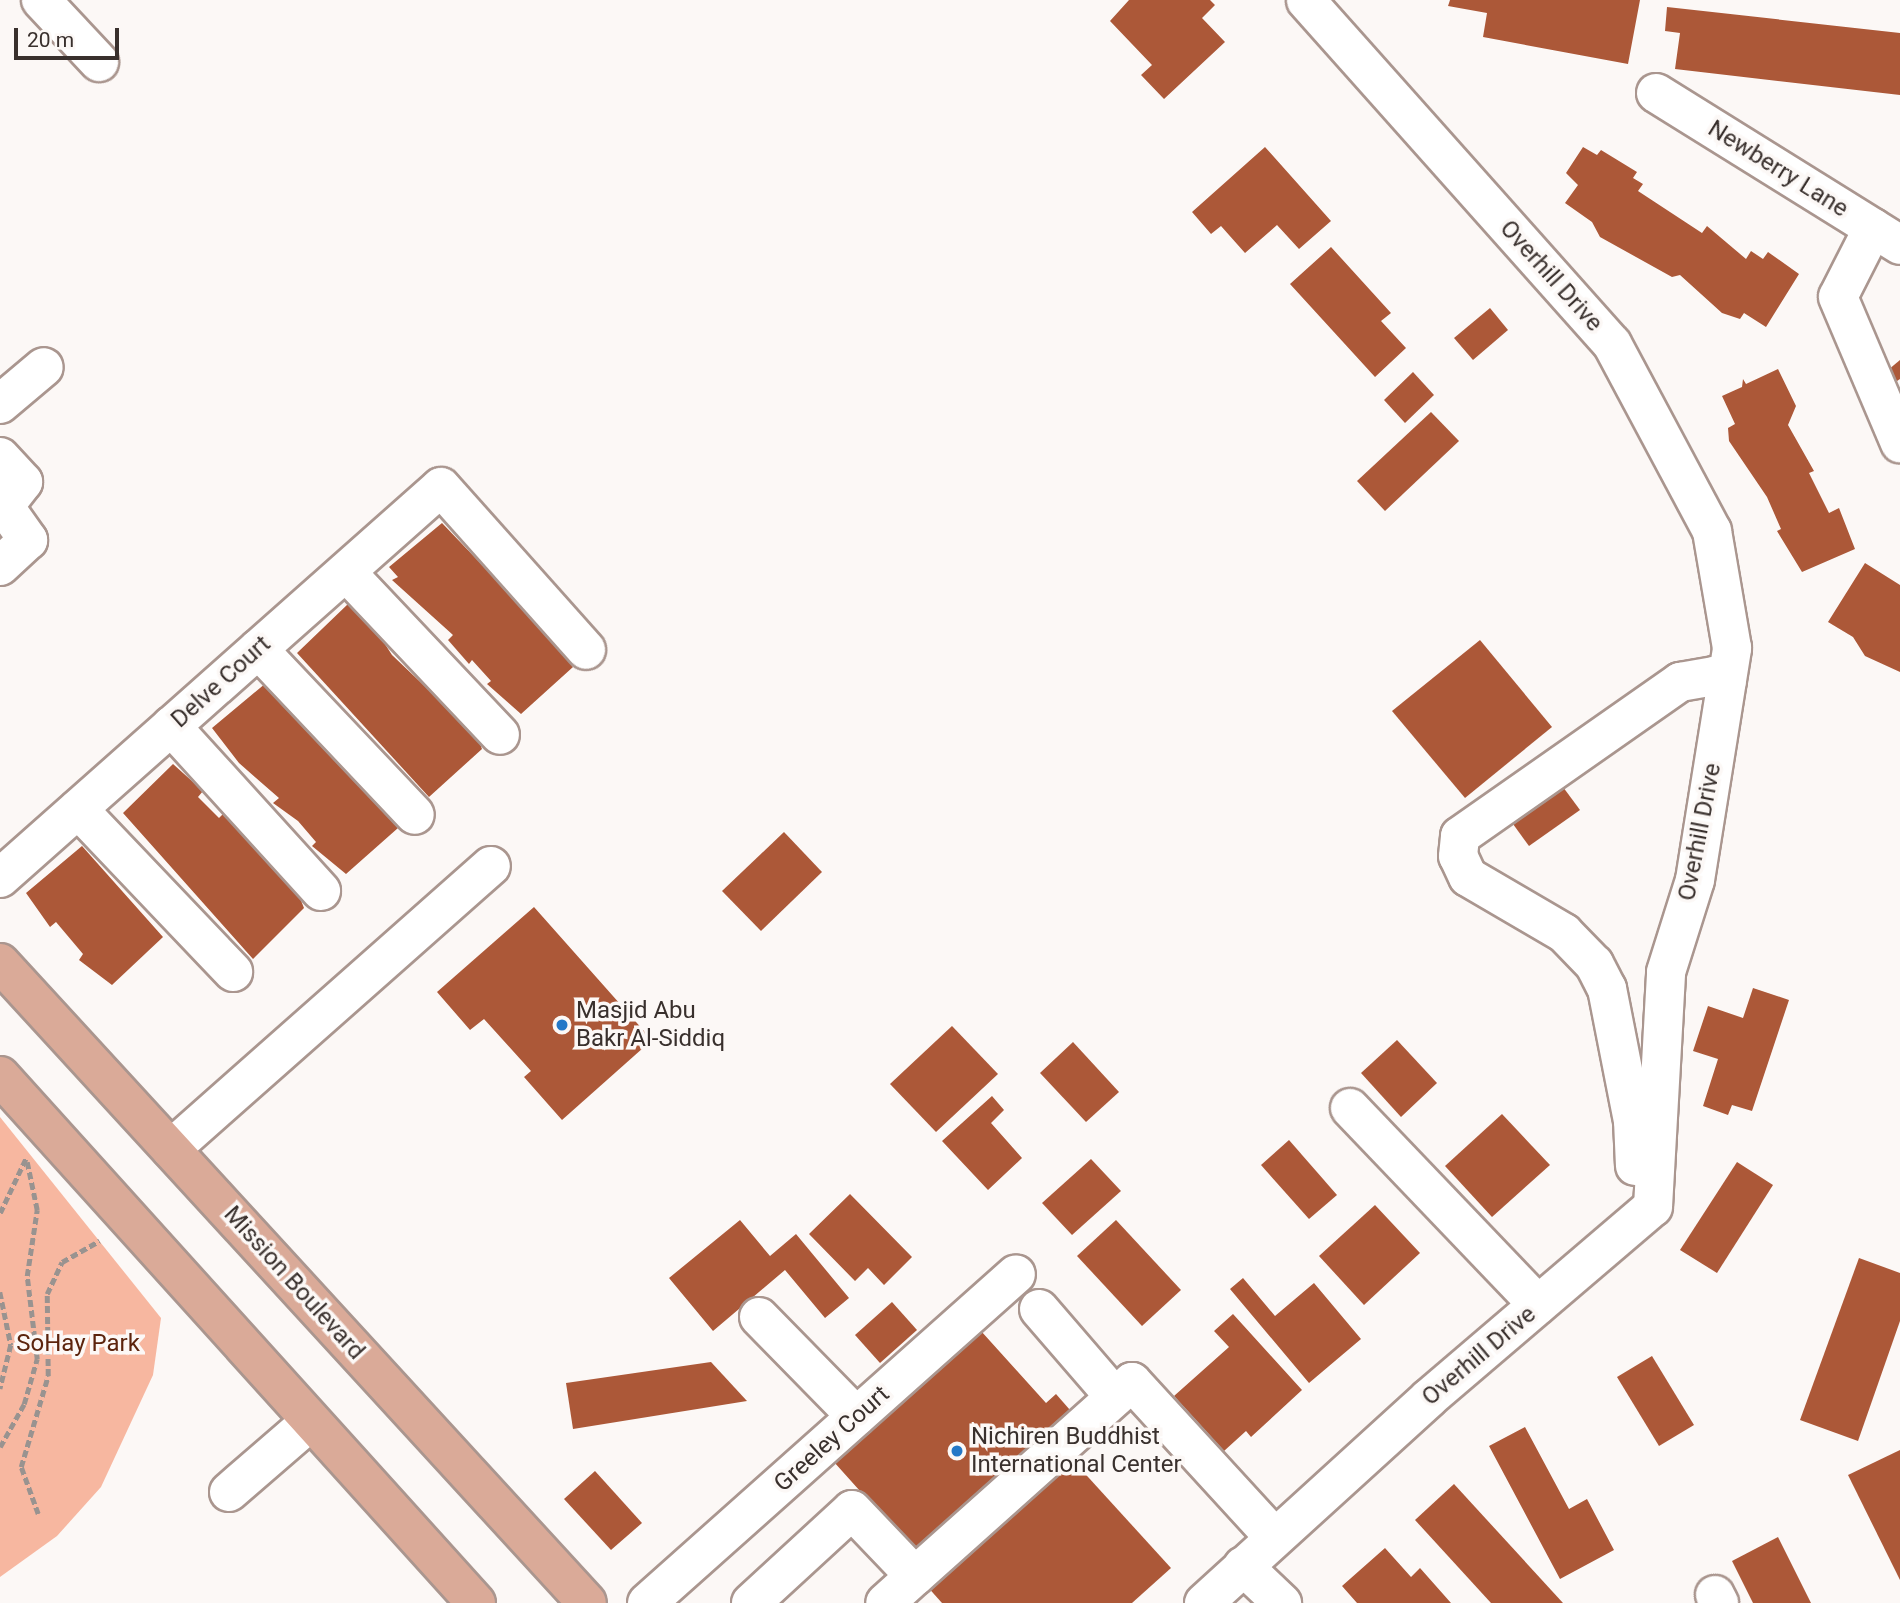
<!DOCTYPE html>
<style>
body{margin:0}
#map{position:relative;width:1900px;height:1603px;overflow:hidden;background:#fcf8f6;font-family:Roboto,sans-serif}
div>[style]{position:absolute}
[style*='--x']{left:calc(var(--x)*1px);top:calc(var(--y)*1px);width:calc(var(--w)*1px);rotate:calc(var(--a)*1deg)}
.green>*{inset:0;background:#f7b7a0}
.building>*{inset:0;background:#ac5838}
.path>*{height:4.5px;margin-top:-2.25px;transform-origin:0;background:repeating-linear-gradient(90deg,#999390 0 7px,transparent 0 10.5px)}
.roads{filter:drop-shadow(2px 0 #aa968f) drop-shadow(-2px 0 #aa968f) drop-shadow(0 2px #aa968f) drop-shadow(0 -2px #aa968f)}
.minor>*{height:38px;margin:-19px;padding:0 19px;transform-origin:19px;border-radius:19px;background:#fff}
.major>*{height:38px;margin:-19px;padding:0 19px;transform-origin:19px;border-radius:19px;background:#daaa98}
.dots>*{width:19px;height:19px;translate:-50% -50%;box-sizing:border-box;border:4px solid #fcf8f6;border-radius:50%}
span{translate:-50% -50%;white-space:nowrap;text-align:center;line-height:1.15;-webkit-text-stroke:7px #fcf8f6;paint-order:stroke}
.street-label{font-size:24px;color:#39302d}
.poi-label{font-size:24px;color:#39302d}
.left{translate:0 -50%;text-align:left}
.park-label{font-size:24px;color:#5c240d}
.scale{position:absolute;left:14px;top:28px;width:105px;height:32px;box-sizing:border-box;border:4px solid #39302d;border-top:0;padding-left:9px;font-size:21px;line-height:24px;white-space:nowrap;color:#39302d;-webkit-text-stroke:5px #fcf8f6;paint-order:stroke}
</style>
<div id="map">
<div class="green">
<i style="clip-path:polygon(0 1117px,161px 1318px,153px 1375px,101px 1487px,57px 1536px,0 1577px)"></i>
</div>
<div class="building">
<i style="clip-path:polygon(1129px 0,1210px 0,1215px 5px,1202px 18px,1225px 42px,1164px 99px,1141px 75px,1152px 65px,1110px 21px)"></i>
<i style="clip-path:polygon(1450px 0,1640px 0,1628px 64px,1483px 37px,1487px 13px,1448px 6px)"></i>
<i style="clip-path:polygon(1667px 7px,1900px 33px,1900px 95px,1675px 69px,1680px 33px,1665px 31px)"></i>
<i style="clip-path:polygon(1265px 147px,1331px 221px,1299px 249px,1277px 225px,1245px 253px,1221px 226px,1211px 234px,1192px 212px)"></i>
<i style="clip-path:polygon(1583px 147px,1597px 155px,1601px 150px,1637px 172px,1633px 178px,1643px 184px,1638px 191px,1702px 233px,1707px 226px,1746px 259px,1751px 251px,1763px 259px,1768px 252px,1799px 274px,1766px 327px,1744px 313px,1740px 319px,1722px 313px,1680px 275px,1672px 277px,1600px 237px,1592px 222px,1565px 203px,1578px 185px,1566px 173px)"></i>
<i style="clip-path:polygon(1331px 247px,1391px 313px,1381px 321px,1406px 348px,1375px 377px,1290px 284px)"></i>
<i style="clip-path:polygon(1490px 308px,1508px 330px,1473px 360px,1454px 338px)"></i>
<i style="clip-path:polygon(1900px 360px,1900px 379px,1897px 381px,1888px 370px)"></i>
<i style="clip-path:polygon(1778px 369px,1796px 406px,1788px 425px,1814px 471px,1809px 473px,1829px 513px,1839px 508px,1855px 549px,1802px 572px,1777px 531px,1781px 529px,1767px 497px,1729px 441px,1728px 428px,1735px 424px,1722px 396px,1742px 387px,1743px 379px,1746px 384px)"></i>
<i style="clip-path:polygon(1413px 372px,1434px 395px,1405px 423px,1384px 400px)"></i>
<i style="clip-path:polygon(1431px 412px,1459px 441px,1385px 511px,1357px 481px)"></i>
<i style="clip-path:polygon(442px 523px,507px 591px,511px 588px,573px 667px,521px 714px,487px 684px,491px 681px,472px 660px,469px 664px,448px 640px,453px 635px,392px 580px,398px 577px,389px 567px)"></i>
<i style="clip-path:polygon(1865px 563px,1900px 585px,1900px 672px,1865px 656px,1853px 637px,1828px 622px)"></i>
<i style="clip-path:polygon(348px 604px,358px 614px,363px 610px,392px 655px,477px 736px,482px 749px,429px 797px,297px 653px)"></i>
<i style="clip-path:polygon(1480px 640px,1552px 727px,1465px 798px,1392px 711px)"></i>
<i style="clip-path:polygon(266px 683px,398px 828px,346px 874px,312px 846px,316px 842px,298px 821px,273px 803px,279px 798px,239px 763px,212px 728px)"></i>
<i style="clip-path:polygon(173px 764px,203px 791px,198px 797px,219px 818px,223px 814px,298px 893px,304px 908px,253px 959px,123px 813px)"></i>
<i style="clip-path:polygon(1563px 787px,1580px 810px,1529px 846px,1513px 824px)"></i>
<i style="clip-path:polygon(784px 832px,822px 872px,761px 931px,722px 891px)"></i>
<i style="clip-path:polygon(82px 846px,163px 937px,112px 985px,79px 960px,83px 954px,56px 922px,50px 927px,26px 893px)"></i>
<i style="clip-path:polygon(534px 907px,652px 1040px,562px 1120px,524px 1077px,531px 1071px,484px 1019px,470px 1030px,437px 992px)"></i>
<i style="clip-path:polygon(1753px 988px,1789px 1000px,1752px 1111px,1732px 1105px,1728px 1115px,1703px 1106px,1718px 1059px,1693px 1051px,1708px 1006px,1743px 1018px)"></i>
<i style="clip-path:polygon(952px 1026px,998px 1074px,936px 1132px,890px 1084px)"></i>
<i style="clip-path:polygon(1397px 1040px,1437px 1083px,1401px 1117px,1361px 1073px)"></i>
<i style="clip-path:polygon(1073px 1042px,1119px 1092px,1086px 1122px,1040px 1073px)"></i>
<i style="clip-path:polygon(992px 1096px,1004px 1110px,991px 1123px,1022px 1158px,988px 1190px,942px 1141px)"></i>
<i style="clip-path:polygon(1502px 1114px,1550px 1165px,1492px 1217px,1445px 1166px)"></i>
<i style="clip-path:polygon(1289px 1140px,1337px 1195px,1309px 1219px,1261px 1165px)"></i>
<i style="clip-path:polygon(1091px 1159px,1121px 1191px,1072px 1235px,1042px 1203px)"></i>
<i style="clip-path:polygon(1737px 1162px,1773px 1185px,1717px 1273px,1680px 1250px)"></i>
<i style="clip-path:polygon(850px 1194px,912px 1257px,884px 1285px,868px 1268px,855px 1281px,809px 1234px)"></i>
<i style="clip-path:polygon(1375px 1205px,1420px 1253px,1364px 1305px,1319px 1256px)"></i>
<i style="clip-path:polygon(740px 1220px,770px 1256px,796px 1234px,849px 1298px,825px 1318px,785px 1270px,713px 1331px,669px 1278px)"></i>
<i style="clip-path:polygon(1116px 1220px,1181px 1290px,1142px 1326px,1077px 1256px)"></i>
<i style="clip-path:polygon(1859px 1258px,1900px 1273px,1900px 1321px,1858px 1441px,1800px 1420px)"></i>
<i style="clip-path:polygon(1243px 1278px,1275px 1316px,1314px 1283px,1361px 1339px,1309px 1383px,1230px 1289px)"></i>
<i style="clip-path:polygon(892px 1302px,917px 1330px,880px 1363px,855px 1335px)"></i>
<i style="clip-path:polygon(1233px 1314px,1302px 1390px,1251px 1437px,1246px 1431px,1224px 1451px,1174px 1396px,1229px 1347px,1214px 1331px)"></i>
<i style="clip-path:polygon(981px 1331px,1046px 1403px,1056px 1394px,1077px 1418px,920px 1558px,834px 1462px)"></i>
<i style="clip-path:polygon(1652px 1356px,1694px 1425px,1659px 1446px,1617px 1377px)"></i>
<i style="clip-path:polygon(711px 1362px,747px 1401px,573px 1429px,566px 1383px)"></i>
<i style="clip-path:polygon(1525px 1427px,1569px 1509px,1587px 1499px,1614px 1550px,1560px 1579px,1489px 1446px)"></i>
<i style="clip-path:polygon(1900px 1450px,1900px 1580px,1848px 1475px)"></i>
<i style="clip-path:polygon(1068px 1455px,1171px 1568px,1132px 1603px,942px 1603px,925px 1584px)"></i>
<i style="clip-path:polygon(595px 1471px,642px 1523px,611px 1550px,564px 1499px)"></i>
<i style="clip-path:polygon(1454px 1484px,1563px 1603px,1491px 1603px,1415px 1520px)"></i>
<i style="clip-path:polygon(1778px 1537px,1811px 1603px,1753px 1603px,1732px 1561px)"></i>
<i style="clip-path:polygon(1385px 1548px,1411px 1577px,1420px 1568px,1451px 1603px,1357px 1603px,1342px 1586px)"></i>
</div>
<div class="path">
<i style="--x:0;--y:1213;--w:61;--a:-64.7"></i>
<i style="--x:0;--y:1292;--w:54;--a:78.3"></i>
<i style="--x:11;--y:1345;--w:45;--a:104"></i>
<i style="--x:0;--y:1447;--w:49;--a:-60.8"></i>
<i style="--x:24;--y:1404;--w:47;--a:-73.9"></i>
<i style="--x:37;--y:1359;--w:84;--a:-96.9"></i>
<i style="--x:27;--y:1276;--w:67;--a:-81.4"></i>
<i style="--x:37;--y:1210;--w:49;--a:-101.8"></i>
<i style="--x:38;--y:1514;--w:50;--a:-109.9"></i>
<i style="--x:21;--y:1467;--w:95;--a:-73.5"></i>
<i style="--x:48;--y:1376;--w:82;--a:-90.7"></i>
<i style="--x:47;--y:1294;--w:35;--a:-65"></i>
<i style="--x:62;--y:1262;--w:43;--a:-29.6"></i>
</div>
<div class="roads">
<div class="minor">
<i style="--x:41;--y:0;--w:85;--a:46.9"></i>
<i style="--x:1656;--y:93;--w:287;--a:31.9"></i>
<i style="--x:1873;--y:228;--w:77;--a:116.9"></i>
<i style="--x:1838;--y:297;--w:159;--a:67"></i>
<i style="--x:0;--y:404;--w:57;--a:-40.1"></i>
<i style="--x:0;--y:457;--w:34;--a:47"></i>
<i style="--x:23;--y:482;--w:31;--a:128"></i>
<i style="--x:4;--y:506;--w:42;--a:54.8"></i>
<i style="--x:28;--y:540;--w:38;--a:137"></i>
<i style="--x:346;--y:572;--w:224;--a:46.6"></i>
<i style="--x:258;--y:649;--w:228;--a:46.6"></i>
<i style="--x:171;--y:726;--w:223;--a:47.7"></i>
<i style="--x:78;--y:809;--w:225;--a:46.4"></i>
<i style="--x:0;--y:878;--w:589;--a:-41.56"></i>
<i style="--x:441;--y:487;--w:218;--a:48.3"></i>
<i style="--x:1350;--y:1108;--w:272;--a:46.3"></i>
<i style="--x:171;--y:1149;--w:427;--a:-41.5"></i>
<i style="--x:1635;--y:1166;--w:45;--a:-92.5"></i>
<i style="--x:1633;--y:1121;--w:135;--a:-101.1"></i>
<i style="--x:1607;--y:989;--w:28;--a:-117"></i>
<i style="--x:1594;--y:964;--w:43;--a:-134.1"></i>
<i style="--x:1564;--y:933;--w:111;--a:-149.7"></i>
<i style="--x:1468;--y:877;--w:23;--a:-115"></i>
<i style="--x:1458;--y:856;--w:20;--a:-84"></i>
<i style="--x:1460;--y:836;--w:269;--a:-35"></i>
<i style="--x:1680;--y:682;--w:35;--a:-10"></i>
<i style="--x:1714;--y:676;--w:14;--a:25"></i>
<i style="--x:1039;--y:1309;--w:116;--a:49.2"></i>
<i style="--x:759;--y:1317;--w:139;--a:45.6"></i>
<i style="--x:229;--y:1492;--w:108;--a:-40.9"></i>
<i style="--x:1243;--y:1566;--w:54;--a:43.5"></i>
<i style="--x:915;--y:1576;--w:291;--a:-41.8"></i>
<i style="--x:1132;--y:1382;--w:210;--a:47.5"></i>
<i style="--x:1715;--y:1595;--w:9;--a:63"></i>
<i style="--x:647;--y:1603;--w:494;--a:-41.7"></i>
<i style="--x:751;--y:1603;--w:137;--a:-42.6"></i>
<i style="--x:852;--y:1510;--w:91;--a:46.3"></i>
<i style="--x:915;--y:1576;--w:40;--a:138"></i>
<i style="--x:1204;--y:1603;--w:304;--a:-42.3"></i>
<i style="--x:1429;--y:1398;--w:294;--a:-40.5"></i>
<i style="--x:1653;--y:1207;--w:235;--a:-86.8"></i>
<i style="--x:1666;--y:972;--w:96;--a:-72.5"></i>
<i style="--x:1695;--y:880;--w:235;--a:-80.9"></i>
<i style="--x:1732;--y:648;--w:119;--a:-99.7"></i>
<i style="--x:1712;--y:531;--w:212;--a:-118.1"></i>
<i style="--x:1612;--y:344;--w:460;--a:-131.7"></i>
</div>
<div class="major">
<i style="--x:0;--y:963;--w:868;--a:47.47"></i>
<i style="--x:0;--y:1076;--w:710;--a:47.91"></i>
</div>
</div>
<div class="dots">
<i style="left:562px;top:1025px;background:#2478c7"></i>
<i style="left:957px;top:1451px;background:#2478c7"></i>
</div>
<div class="street-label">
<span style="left:1778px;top:169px;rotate:32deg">Newberry Lane</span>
<span style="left:1551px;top:276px;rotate:48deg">Overhill Drive</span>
<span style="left:221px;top:682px;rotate:-42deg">Delve Court</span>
<span style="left:1700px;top:832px;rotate:-79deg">Overhill Drive</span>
<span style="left:294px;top:1283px;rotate:48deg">Mission Boulevard</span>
<span style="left:1479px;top:1356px;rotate:-40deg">Overhill Drive</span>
<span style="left:832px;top:1439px;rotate:-42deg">Greeley Court</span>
</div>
<div class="poi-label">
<span class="left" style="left:576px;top:1025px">Masjid Abu<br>Bakr Al-Siddiq</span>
<span class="left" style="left:971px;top:1451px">Nichiren Buddhist<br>International Center</span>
</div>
<div class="park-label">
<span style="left:78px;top:1344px">SoHay Park</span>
</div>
<div class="scale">20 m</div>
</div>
